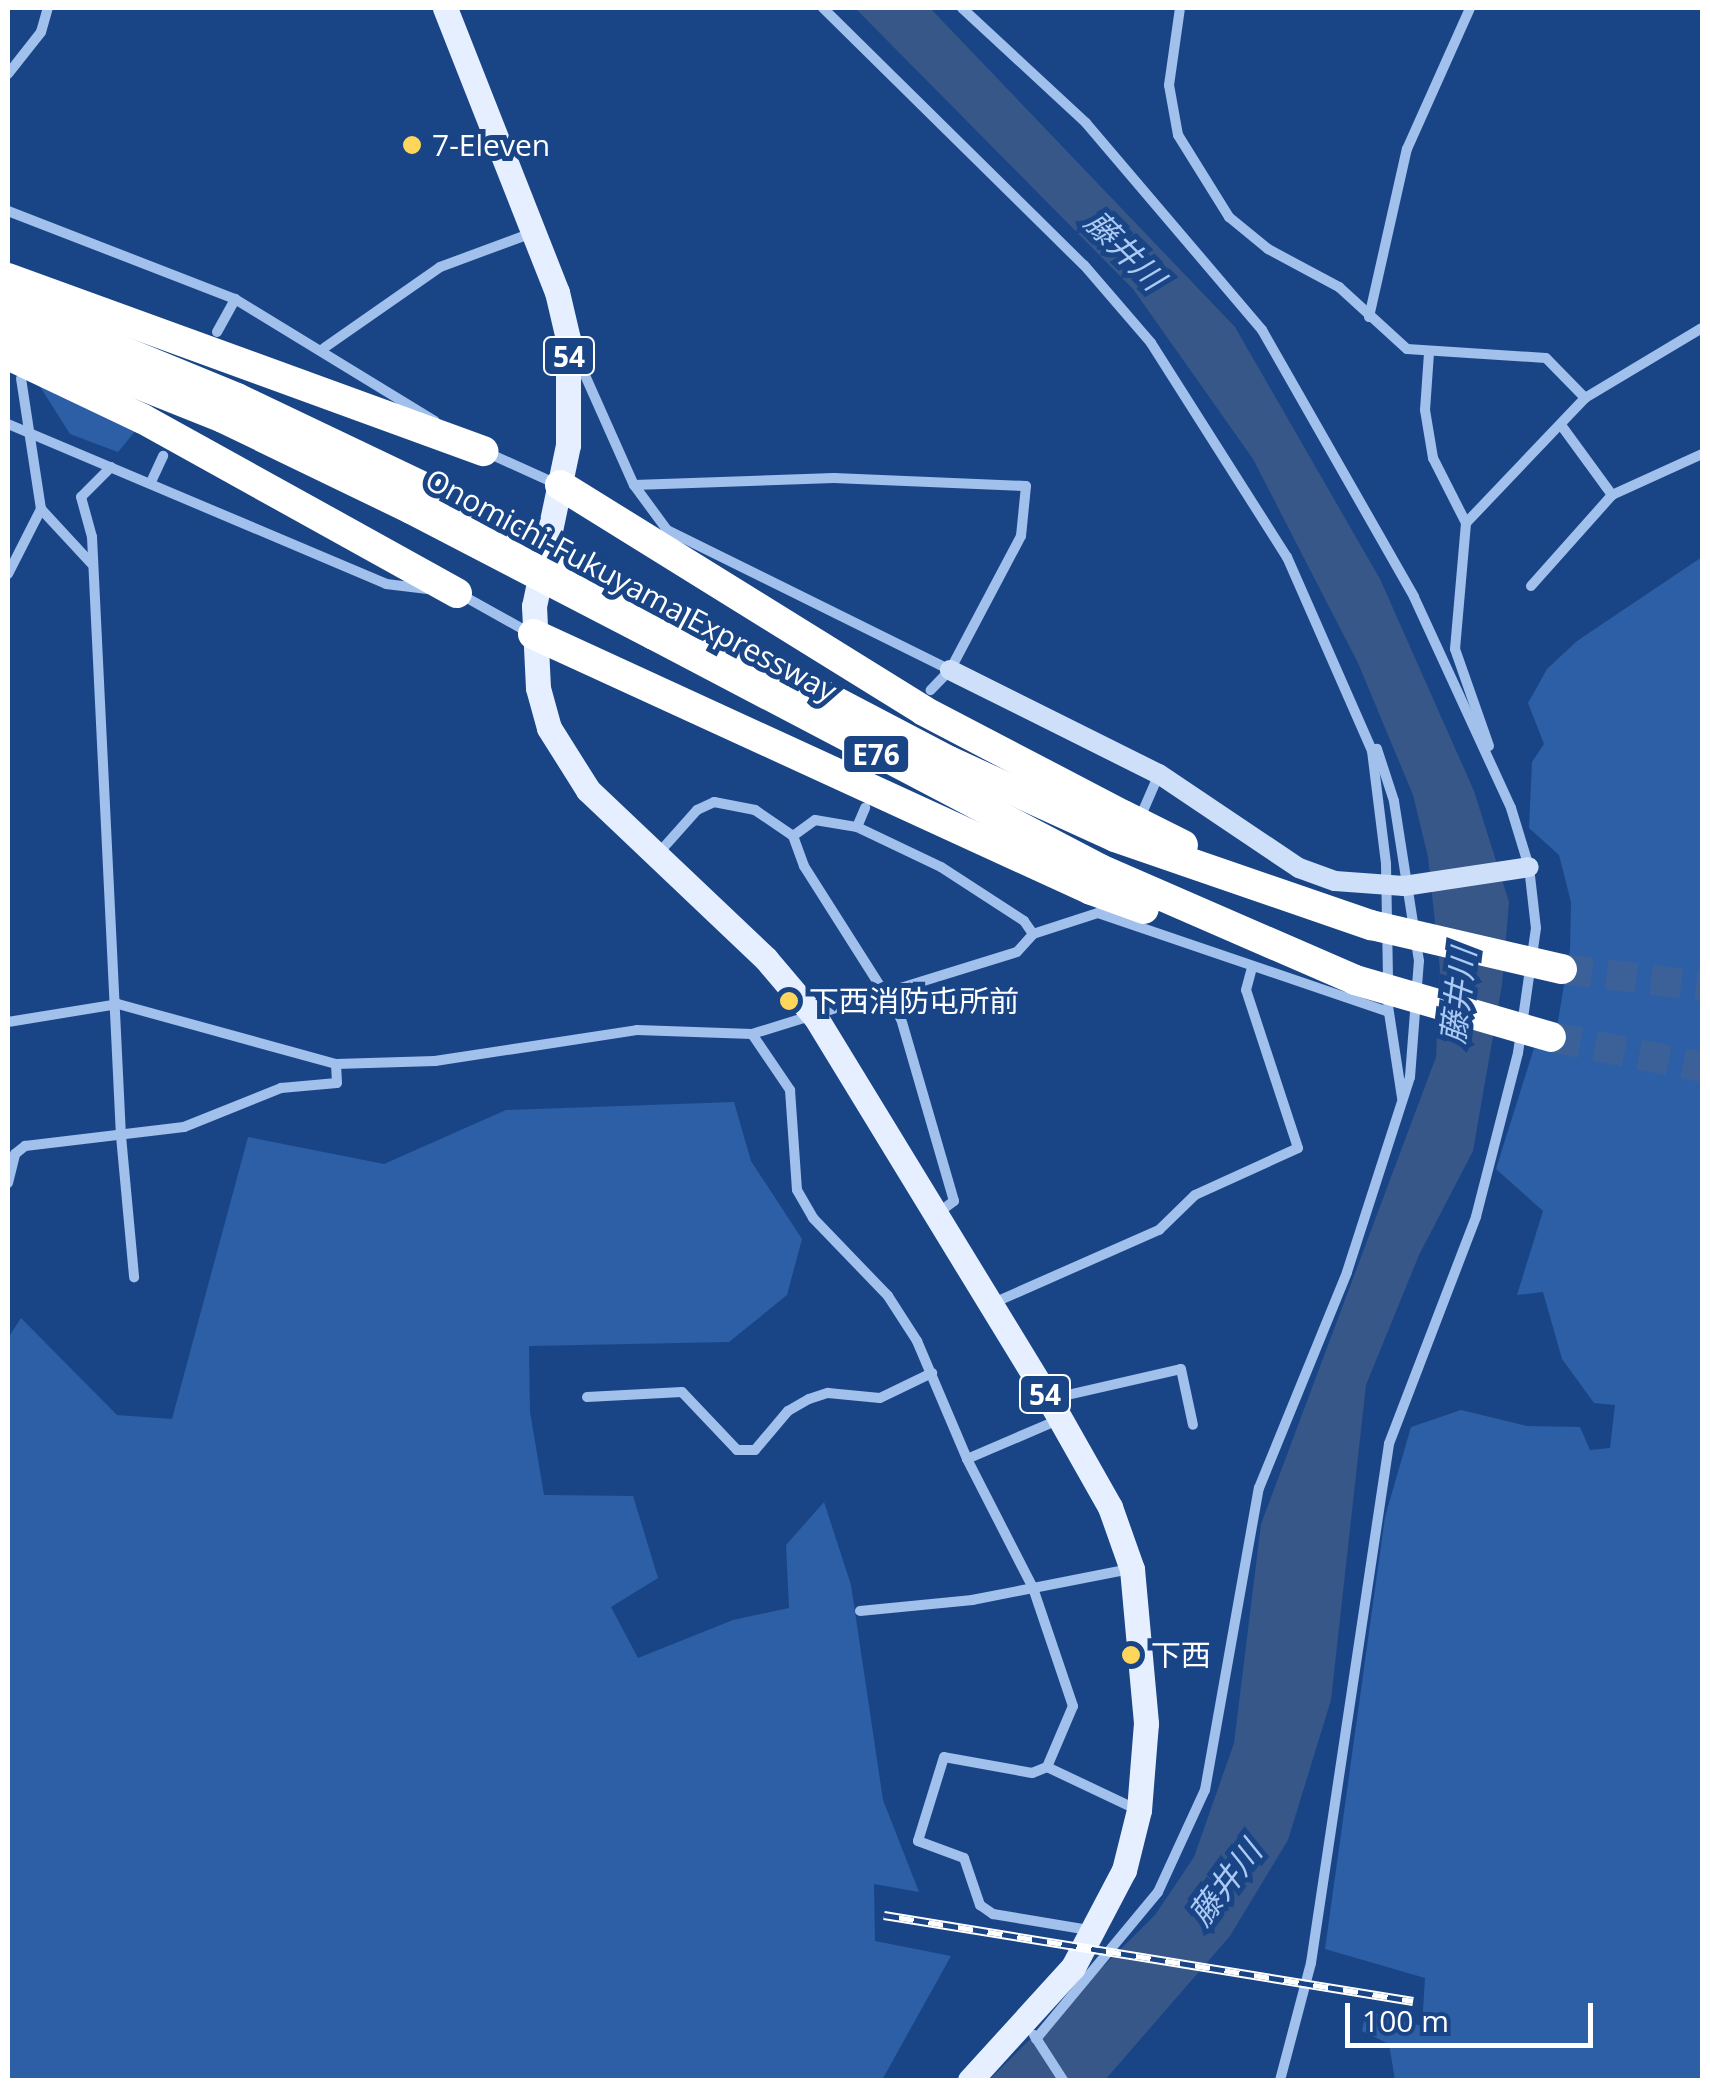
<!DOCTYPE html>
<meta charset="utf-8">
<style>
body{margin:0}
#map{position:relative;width:1710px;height:2088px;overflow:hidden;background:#194587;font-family:"Open Sans","Noto Sans JP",sans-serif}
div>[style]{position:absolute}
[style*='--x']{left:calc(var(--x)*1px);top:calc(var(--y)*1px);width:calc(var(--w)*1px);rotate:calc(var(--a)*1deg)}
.green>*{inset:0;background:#2c5fa5}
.water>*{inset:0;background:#365787}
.highway-tunnel>*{height:30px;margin-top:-15px;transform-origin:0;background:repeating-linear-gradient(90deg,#3c6199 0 30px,transparent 0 45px)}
.street>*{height:10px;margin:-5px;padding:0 5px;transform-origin:5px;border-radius:5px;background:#a1c0ec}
.secondary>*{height:20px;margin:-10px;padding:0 10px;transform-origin:10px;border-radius:10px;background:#cddff9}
.primary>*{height:25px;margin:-12.5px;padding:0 12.5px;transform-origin:12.5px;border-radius:12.5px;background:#e6efff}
.highway>*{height:30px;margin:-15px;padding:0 15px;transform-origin:15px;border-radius:15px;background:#fff}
.rail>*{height:9px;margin-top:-4.5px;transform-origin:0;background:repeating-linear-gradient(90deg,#194587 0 15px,#fff 0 30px);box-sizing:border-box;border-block:2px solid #fff}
.secondary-bridge>*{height:20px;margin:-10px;padding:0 10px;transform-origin:10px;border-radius:10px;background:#cddff9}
.highway-bridge>*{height:30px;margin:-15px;padding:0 15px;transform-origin:15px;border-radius:15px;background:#fff}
.dots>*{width:28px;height:28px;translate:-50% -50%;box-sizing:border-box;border:5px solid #194587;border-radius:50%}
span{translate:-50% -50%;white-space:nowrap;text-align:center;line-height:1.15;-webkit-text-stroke:10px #194587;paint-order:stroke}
.shield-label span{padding:2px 8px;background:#194587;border:2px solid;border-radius:8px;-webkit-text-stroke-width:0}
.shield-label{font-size:28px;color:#fff;font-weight:700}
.poi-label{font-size:30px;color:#fff}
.left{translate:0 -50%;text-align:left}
.street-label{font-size:30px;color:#fff}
.water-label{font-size:32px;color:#accbf4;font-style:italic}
.frame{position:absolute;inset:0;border:10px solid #fff;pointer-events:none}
.scale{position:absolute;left:1345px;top:2003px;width:248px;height:45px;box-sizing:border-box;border:5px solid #fff;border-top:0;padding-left:12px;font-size:30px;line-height:35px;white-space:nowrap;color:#fff;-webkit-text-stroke:8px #194587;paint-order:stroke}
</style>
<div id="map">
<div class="green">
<i style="clip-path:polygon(39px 385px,137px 429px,118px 452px,70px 434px)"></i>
<i style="clip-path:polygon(1702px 557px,1702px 2080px,1395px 2080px,1389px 2044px,1362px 2031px,1366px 2011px,1422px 2026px,1425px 1978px,1325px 1949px,1385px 1517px,1411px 1427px,1461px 1410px,1527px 1426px,1580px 1427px,1590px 1450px,1610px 1448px,1615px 1405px,1594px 1403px,1562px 1359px,1543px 1292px,1517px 1295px,1543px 1211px,1496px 1169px,1534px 1048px,1553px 1051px,1570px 949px,1571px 902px,1559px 855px,1529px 828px,1532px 762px,1544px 744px,1528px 703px,1547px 669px,1577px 641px)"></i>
<i style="clip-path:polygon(734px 1102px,751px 1161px,802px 1239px,787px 1295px,729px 1342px,529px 1346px,530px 1412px,544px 1495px,633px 1496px,658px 1578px,611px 1607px,638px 1658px,733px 1620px,789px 1608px,786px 1545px,824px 1502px,851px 1585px,883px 1800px,919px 1892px,874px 1884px,875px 1941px,951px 1956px,882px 2080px,8px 2080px,8px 1338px,21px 1318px,117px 1415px,172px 1419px,248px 1137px,384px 1164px,506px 1110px)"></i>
</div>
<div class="water">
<i style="clip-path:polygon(855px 8px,930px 8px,1235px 327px,1380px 579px,1474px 791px,1509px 902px,1502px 985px,1473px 1151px,1419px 1255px,1366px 1385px,1331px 1700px,1288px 1840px,1230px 1936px,1105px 2080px,989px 2080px,1155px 1915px,1194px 1857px,1234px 1743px,1261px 1524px,1436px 1057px,1440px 970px,1428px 857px,1413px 795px,1358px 663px,1253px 459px,1133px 289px)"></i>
</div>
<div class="highway-tunnel">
<i style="--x:1562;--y:969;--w:141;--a:6.9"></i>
<i style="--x:1551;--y:1037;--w:154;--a:11.2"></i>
</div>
<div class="street">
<i style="--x:823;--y:8;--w:366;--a:44.6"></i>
<i style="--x:1084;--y:265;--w:103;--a:49.3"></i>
<i style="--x:1151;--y:343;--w:254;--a:57.6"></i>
<i style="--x:1287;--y:557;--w:212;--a:66.3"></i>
<i style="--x:1372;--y:751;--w:114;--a:82.9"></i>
<i style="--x:1386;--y:864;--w:120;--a:89"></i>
<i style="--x:962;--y:8;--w:169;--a:42.8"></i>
<i style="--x:1086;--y:123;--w:272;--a:49.6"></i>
<i style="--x:1262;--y:330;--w:307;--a:60.3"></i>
<i style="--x:1414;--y:597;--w:232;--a:65.3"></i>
<i style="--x:1511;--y:808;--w:62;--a:73"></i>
<i style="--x:1529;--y:867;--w:61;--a:83.5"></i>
<i style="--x:1536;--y:928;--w:126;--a:98.2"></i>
<i style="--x:1518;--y:1053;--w:169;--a:104.4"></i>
<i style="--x:1476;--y:1217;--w:243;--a:111"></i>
<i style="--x:1389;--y:1444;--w:525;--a:98.55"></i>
<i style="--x:1311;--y:1963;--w:121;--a:104.8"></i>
<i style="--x:1180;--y:8;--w:78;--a:98.1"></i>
<i style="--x:1169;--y:85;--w:51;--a:79.8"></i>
<i style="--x:1178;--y:135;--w:97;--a:58.1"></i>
<i style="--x:1229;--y:217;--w:50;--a:39.4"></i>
<i style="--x:1268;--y:249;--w:81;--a:28.2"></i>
<i style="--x:1339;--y:287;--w:92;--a:42.4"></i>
<i style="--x:1407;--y:349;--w:139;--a:3.7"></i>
<i style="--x:1546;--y:358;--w:56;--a:45.7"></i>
<i style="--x:8;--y:74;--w:53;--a:-51.8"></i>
<i style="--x:41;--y:32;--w:25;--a:-74"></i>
<i style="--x:8;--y:211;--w:243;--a:21.2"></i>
<i style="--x:235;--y:299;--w:234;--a:31.4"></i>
<i style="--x:1369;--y:317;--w:172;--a:-77.3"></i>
<i style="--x:1407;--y:149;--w:154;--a:-65.9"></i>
<i style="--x:217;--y:332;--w:38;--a:-61"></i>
<i style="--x:324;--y:348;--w:141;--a:-34.9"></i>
<i style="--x:440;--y:267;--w:98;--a:-20.3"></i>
<i style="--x:1429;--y:353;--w:57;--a:94"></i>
<i style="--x:1425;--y:410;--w:49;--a:80.5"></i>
<i style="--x:1433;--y:458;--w:73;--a:63.1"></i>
<i style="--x:576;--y:355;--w:142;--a:66"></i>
<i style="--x:634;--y:485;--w:56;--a:53.7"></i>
<i style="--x:667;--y:530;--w:316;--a:26.3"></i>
<i style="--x:8;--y:424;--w:410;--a:22.9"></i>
<i style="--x:386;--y:584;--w:42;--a:6.8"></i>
<i style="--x:1561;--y:425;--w:87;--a:53.9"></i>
<i style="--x:1612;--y:495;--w:99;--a:-24.5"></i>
<i style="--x:488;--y:453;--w:78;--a:24.3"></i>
<i style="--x:111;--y:467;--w:42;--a:135"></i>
<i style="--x:81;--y:497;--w:41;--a:74.6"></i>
<i style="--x:92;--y:537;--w:600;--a:87.23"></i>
<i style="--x:121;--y:1136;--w:142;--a:84.7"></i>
<i style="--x:151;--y:482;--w:29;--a:-65"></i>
<i style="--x:634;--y:485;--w:200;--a:-2"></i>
<i style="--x:834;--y:478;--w:192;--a:2.4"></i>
<i style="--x:1026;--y:486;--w:50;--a:95.7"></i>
<i style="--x:1021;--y:536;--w:152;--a:117.9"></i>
<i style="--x:950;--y:670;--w:28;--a:134"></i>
<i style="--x:41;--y:509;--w:74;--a:47.2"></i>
<i style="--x:8;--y:574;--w:73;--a:-63.1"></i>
<i style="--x:41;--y:509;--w:132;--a:-98.7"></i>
<i style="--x:1531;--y:586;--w:122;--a:-48.3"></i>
<i style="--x:460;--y:594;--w:78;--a:29.2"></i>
<i style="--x:1489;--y:746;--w:103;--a:-109.3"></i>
<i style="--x:1455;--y:649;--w:126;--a:-85"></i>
<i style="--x:1466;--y:523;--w:173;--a:-46.4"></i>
<i style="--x:1585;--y:398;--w:136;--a:-30.9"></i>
<i style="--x:1139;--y:820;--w:50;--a:-66.5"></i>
<i style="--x:857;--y:827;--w:21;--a:-67"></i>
<i style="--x:656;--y:856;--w:62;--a:-48.3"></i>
<i style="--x:697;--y:810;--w:19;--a:-25"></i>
<i style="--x:714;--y:802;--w:42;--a:11"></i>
<i style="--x:755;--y:810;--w:46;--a:34.4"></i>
<i style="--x:1388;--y:1006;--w:93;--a:81.3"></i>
<i style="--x:8;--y:1022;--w:111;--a:-9.3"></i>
<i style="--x:118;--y:1004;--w:226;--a:15.4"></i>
<i style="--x:336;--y:1064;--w:99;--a:-1.7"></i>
<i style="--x:435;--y:1061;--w:204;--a:-8.7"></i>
<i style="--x:637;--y:1030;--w:115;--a:2"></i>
<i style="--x:752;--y:1034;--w:277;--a:-17.2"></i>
<i style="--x:1017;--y:952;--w:24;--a:-48"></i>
<i style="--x:1033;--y:934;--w:68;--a:-17.9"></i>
<i style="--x:1098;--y:913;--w:306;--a:18.8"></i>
<i style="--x:752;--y:1034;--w:68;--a:55.8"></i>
<i style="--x:790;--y:1090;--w:100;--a:86"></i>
<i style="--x:797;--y:1190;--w:32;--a:60"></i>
<i style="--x:813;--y:1218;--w:108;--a:46.1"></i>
<i style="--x:888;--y:1296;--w:54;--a:57.2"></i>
<i style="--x:917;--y:1341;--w:128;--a:67"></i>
<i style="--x:967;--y:1459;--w:145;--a:62.9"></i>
<i style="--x:1033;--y:1588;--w:125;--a:71.3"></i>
<i style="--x:1073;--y:1706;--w:66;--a:113.1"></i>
<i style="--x:1047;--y:1767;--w:16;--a:158"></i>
<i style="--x:1032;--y:1773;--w:89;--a:-169.7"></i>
<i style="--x:944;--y:1757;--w:88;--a:107.2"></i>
<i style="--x:918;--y:1841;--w:49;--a:20.3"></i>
<i style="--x:964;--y:1858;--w:50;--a:71.2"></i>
<i style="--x:980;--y:1905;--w:16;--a:35"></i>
<i style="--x:993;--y:1914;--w:97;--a:9.5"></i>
<i style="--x:8;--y:1183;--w:30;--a:-76"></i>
<i style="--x:15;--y:1154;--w:13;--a:-39"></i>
<i style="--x:25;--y:1146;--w:160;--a:-6.8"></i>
<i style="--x:184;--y:1127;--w:105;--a:-21.9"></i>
<i style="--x:281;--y:1088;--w:56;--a:-5.1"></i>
<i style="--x:337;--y:1083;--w:19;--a:-93"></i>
<i style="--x:938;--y:1213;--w:20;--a:-37"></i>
<i style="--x:954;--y:1201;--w:190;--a:-106.2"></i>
<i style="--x:901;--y:1019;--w:181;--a:-122.4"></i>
<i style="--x:804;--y:866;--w:32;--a:-110"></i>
<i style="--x:793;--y:836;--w:27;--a:-36"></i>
<i style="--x:815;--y:820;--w:43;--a:9.5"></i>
<i style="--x:857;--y:827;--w:93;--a:25.5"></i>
<i style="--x:941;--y:867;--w:99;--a:33"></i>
<i style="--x:1024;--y:921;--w:16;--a:55"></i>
<i style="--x:991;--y:1304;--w:184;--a:-23.8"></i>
<i style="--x:1159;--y:1230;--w:50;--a:-44.2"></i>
<i style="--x:1195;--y:1195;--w:113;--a:-24.5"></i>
<i style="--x:1298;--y:1148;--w:166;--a:-108.2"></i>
<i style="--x:1246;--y:990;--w:23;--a:-75"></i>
<i style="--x:587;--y:1397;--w:95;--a:-3"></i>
<i style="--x:682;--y:1392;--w:80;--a:46.5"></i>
<i style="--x:737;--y:1450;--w:18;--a:0"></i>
<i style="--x:755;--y:1450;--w:51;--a:-49.8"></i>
<i style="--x:788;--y:1411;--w:24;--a:-30"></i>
<i style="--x:809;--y:1399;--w:20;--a:-18"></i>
<i style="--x:828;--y:1393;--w:52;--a:5.5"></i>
<i style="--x:880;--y:1398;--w:58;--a:-25.7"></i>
<i style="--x:1050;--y:1399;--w:134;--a:-12.9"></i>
<i style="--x:1181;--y:1369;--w:57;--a:77.9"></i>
<i style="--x:967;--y:1459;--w:99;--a:-23.2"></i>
<i style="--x:860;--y:1611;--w:113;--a:-5.6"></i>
<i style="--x:972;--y:1600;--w:161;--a:-11.1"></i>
<i style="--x:1047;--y:1767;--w:101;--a:25.3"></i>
<i style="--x:1034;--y:2035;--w:54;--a:57.2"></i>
<i style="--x:1036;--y:2039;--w:191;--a:-50.3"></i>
<i style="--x:1158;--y:1892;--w:112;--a:-65.3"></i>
<i style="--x:1205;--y:1790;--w:307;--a:-79.9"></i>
<i style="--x:1259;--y:1488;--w:233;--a:-67.8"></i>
<i style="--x:1347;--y:1272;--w:205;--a:-72.1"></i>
<i style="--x:1410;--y:1077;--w:116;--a:-85.6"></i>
<i style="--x:1419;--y:961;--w:162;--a:-98.9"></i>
<i style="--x:1394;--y:801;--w:55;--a:-108.1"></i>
<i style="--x:1377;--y:749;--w:5;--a:158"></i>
</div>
<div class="secondary">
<i style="--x:950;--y:670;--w:233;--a:26.5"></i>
<i style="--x:1159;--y:774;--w:169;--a:33.9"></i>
</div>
<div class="primary">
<i style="--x:445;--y:8;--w:305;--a:68.5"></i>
<i style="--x:557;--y:292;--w:48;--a:76.8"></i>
<i style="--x:568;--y:339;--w:106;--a:90"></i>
<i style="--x:568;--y:445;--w:165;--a:101.9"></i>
<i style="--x:534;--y:606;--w:82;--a:87.2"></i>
<i style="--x:538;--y:688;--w:41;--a:74.6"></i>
<i style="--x:549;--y:728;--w:73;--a:57.8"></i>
<i style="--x:588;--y:790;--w:245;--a:43.5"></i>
<i style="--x:766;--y:959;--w:77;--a:49.7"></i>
<i style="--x:816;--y:1018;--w:457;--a:58.6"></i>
<i style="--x:1054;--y:1408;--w:114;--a:60.5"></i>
<i style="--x:1110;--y:1507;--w:66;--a:70.5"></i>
<i style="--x:1132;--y:1569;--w:155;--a:84.8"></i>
<i style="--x:1146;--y:1723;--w:87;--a:94.6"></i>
<i style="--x:1139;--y:1810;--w:62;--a:104"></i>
<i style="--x:1124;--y:1870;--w:110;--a:117.7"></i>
<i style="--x:1073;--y:1967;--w:153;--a:132.3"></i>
</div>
<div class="highway">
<i style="--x:8;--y:278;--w:506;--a:20.01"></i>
<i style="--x:8;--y:304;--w:248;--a:22.3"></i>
<i style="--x:237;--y:398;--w:207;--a:25.5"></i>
<i style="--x:8;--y:332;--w:232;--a:21.8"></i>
<i style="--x:223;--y:418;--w:209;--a:25.8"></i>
<i style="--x:8;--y:355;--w:149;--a:25.4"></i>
<i style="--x:143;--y:419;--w:359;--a:29"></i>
<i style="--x:560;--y:485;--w:428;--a:31.8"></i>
<i style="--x:924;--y:711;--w:225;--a:27.6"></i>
<i style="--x:667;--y:613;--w:318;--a:27.7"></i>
<i style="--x:949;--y:761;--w:183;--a:24.6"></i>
<i style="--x:533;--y:634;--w:614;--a:24.64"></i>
<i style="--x:654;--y:635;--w:504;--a:27.68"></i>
</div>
<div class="rail">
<i style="--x:884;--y:1915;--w:536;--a:9.23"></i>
</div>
<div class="secondary-bridge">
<i style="--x:1299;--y:868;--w:38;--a:20"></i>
<i style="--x:1335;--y:881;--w:69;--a:4.1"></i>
<i style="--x:1404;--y:886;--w:126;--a:-8.6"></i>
</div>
<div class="highway-bridge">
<i style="--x:424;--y:487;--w:274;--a:27.4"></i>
<i style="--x:411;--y:509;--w:274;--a:27.4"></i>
<i style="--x:1123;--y:815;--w:67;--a:26.6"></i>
<i style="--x:1115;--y:837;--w:271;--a:19"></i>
<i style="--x:1371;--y:925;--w:196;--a:13"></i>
<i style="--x:1100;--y:869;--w:278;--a:23.5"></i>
<i style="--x:1355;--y:980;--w:204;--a:16.2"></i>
<i style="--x:1091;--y:890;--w:56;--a:19.7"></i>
</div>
<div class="dots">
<i style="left:412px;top:145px;background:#ffd65c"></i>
<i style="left:789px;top:1001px;background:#ffd65c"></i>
<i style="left:1131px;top:1655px;background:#ffd65c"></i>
</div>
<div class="shield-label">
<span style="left:569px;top:356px">54</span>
<span style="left:876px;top:754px">E76</span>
<span style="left:1045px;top:1394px">54</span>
</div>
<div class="poi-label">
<span class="left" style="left:432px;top:145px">7-Eleven</span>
<span class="left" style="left:809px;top:1001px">下西消防屯所前</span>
<span class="left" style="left:1151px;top:1655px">下西</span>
</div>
<div class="street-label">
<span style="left:631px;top:585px;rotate:28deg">Onomichi-Fukuyama Expressway</span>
</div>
<div class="water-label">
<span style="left:1125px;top:250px;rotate:45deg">藤井川</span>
<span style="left:1458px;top:996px;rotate:-83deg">藤井川</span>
<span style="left:1225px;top:1883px;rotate:-53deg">藤井川</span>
</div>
<div class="frame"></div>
<div class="scale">100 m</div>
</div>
